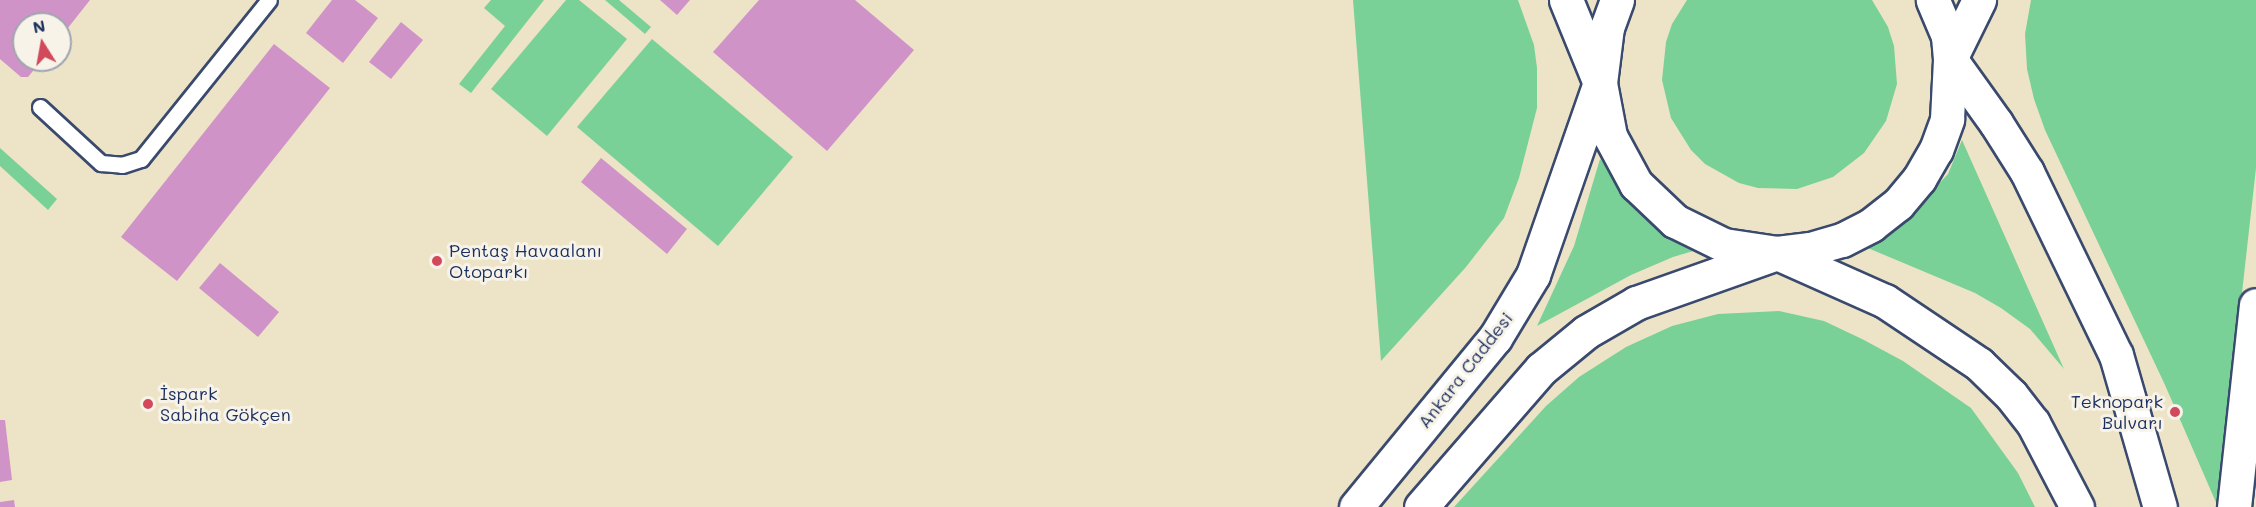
<!DOCTYPE html>
<meta charset="utf-8">
<style>
body{margin:0}
#map{position:relative;width:2256px;height:507px;overflow:hidden;background:#ede4c7;font-family:Mali,sans-serif}
div>[style]{position:absolute}
[style*='--x']{left:calc(var(--x)*1px);top:calc(var(--y)*1px);width:calc(var(--w)*1px);rotate:calc(var(--a)*1deg)}
.green>*{inset:0;background:#79d197}
.building>*{inset:0;background:#d093c7}
.roads{filter:drop-shadow(2px 0 #3a4a6e) drop-shadow(-2px 0 #3a4a6e) drop-shadow(0 2px #3a4a6e) drop-shadow(0 -2px #3a4a6e)}
.service>*{height:15px;margin:-7.5px;padding:0 7.5px;transform-origin:7.5px;border-radius:7.5px;background:#fff}
.primary>*{height:33px;margin:-16.5px;padding:0 16.5px;transform-origin:16.5px;border-radius:16.5px;background:#fff}
.trunk>*{height:33px;margin:-16.5px;padding:0 16.5px;transform-origin:16.5px;border-radius:16.5px;background:#fff}
.dots>*{width:16px;height:16px;translate:-50% -50%;box-sizing:border-box;border:3px solid #f7f3e8;border-radius:50%}
span{translate:-50% -50%;white-space:nowrap;text-align:center;line-height:1.15;-webkit-text-stroke:6px #f7f3e8;paint-order:stroke}
.poi-label{font-size:18px;color:#1b2f5e}
.left{translate:0 -50%;text-align:left}
.right{translate:-100% -50%;text-align:right}
.street-label{font-size:18px;color:#1b2f5e}
.north{position:absolute;left:12px;top:12px;width:60px;height:60px;box-sizing:border-box;background:#f7f3e8;border:2px solid #9fa5b1;border-radius:50%;rotate:349deg;font-size:16px;font-weight:700;line-height:24px;text-align:center;color:#1b2f5e}
.north::after{content:'';display:block;margin:auto;width:21px;height:27px;background:#d1495b;clip-path:polygon(50% 0,100% 100%,50% 72%,0 100%)}
</style>
<div id="map">
<div class="green">
<i style="clip-path:polygon(491px 0,544px 0,471px 93px,459px 84px,505px 26px,484px 8px)"></i>
<i style="clip-path:polygon(566px 0,579px 0,627px 39px,547px 136px,491px 89px)"></i>
<i style="clip-path:polygon(605px 0,619px 0,651px 27px,645px 34px)"></i>
<i style="clip-path:polygon(1353px 0,1518px 0,1534px 45px,1537px 68px,1537px 108px,1519px 178px,1504px 218px,1466px 267px,1381px 361px)"></i>
<i style="clip-path:polygon(1687px 0,1872px 0,1888px 27px,1894px 46px,1897px 84px,1886px 121px,1864px 153px,1833px 177px,1797px 189px,1758px 188px,1739px 183px,1705px 164px,1691px 150px,1671px 118px,1662px 80px,1666px 42px,1672px 24px)"></i>
<i style="clip-path:polygon(2031px 0,2256px 0,2256px 168px,2218px 507px,2165px 385px,2045px 130px,2034px 99px,2027px 69px,2025px 34px)"></i>
<i style="clip-path:polygon(652px 39px,793px 157px,718px 246px,577px 127px)"></i>
<i style="clip-path:polygon(1962px 140px,2064px 369px,2030px 329px,2001px 308px,1975px 293px,1863px 246px,1919px 205px,1935px 188px,1948px 174px)"></i>
<i style="clip-path:polygon(0 148px,57px 199px,48px 210px,0 166px)"></i>
<i style="clip-path:polygon(1600px 159px,1624px 184px,1700px 249px,1673px 257px,1631px 275px,1537px 326px,1574px 246px)"></i>
<i style="clip-path:polygon(1779px 311px,1824px 321px,1862px 339px,1903px 361px,1971px 408px,2018px 473px,2035px 507px,1454px 507px,1546px 406px,1579px 377px,1626px 347px,1672px 326px,1718px 314px)"></i>
</div>
<div class="building">
<i style="clip-path:polygon(0 0,90px 0,60px 38px,60px 24px,24px 24px,24px 60px,42px 60px,28px 77px,21px 77px,0 59px)"></i>
<i style="clip-path:polygon(332px 0,355px 0,378px 18px,343px 63px,306px 33px)"></i>
<i style="clip-path:polygon(660px 0,690px 0,677px 15px)"></i>
<i style="clip-path:polygon(759px 0,855px 0,914px 50px,827px 151px,713px 52px)"></i>
<i style="clip-path:polygon(401px 22px,423px 40px,391px 79px,369px 62px)"></i>
<i style="clip-path:polygon(274px 44px,330px 88px,177px 281px,121px 237px)"></i>
<i style="clip-path:polygon(601px 158px,687px 229px,667px 254px,581px 182px)"></i>
<i style="clip-path:polygon(220px 263px,279px 312px,258px 337px,199px 288px)"></i>
<i style="clip-path:polygon(0 420px,5px 420px,12px 480px,0 482px)"></i>
<i style="clip-path:polygon(14px 500px,15px 507px,0 507px,0 502px)"></i>
</div>
<div class="roads">
<div class="service">
<i style="--x:40;--y:107;--w:83;--a:42.6"></i>
<i style="--x:101;--y:163;--w:21;--a:5"></i>
<i style="--x:122;--y:165;--w:20;--a:-18"></i>
<i style="--x:141;--y:159;--w:204;--a:-51.2"></i>
</div>
<div class="primary">
<i style="--x:1566;--y:0;--w:87;--a:67.8"></i>
<i style="--x:1617;--y:0;--w:29;--a:110"></i>
<i style="--x:1607;--y:27;--w:56;--a:97.1"></i>
<i style="--x:1600;--y:83;--w:54;--a:79.3"></i>
<i style="--x:1610;--y:136;--w:55;--a:61.6"></i>
<i style="--x:1636;--y:184;--w:54;--a:43.5"></i>
<i style="--x:1675;--y:221;--w:55;--a:26.1"></i>
<i style="--x:1724;--y:245;--w:54;--a:8.6"></i>
<i style="--x:1777;--y:253;--w:33;--a:-7"></i>
<i style="--x:1810;--y:249;--w:33;--a:-16"></i>
<i style="--x:1842;--y:240;--w:33;--a:-27"></i>
<i style="--x:1871;--y:225;--w:34;--a:-38"></i>
<i style="--x:1898;--y:204;--w:33;--a:-50"></i>
<i style="--x:1919;--y:179;--w:34;--a:-60"></i>
<i style="--x:1936;--y:150;--w:33;--a:-70"></i>
<i style="--x:1947;--y:119;--w:60;--a:-87.1"></i>
<i style="--x:1950;--y:59;--w:23;--a:-95"></i>
<i style="--x:1948;--y:36;--w:39;--a:-113"></i>
<i style="--x:1950;--y:59;--w:66;--a:-63.8"></i>
<i style="--x:1356;--y:507;--w:219;--a:-50.6"></i>
<i style="--x:1495;--y:338;--w:74;--a:-58.9"></i>
<i style="--x:1533;--y:275;--w:201;--a:-70.8"></i>
<i style="--x:1421;--y:507;--w:183;--a:-49"></i>
<i style="--x:1541;--y:369;--w:58;--a:-39.4"></i>
<i style="--x:1586;--y:332;--w:58;--a:-30.1"></i>
<i style="--x:1636;--y:303;--w:146;--a:-19.5"></i>
</div>
<div class="trunk">
<i style="--x:1950;--y:59;--w:79;--a:54.3"></i>
<i style="--x:1996;--y:123;--w:58;--a:57.7"></i>
<i style="--x:2027;--y:172;--w:203;--a:64.1"></i>
<i style="--x:2116;--y:355;--w:158;--a:73.9"></i>
<i style="--x:1777;--y:253;--w:118;--a:24"></i>
<i style="--x:1885;--y:301;--w:113;--a:33.8"></i>
<i style="--x:1979;--y:364;--w:45;--a:44.1"></i>
<i style="--x:2011;--y:395;--w:36;--a:52"></i>
<i style="--x:2033;--y:423;--w:95;--a:62.4"></i>
<i style="--x:2234;--y:507;--w:203;--a:-83.8"></i>
</div>
</div>
<div class="dots">
<i style="left:437px;top:261px;background:#d1495b"></i>
<i style="left:148px;top:404px;background:#d1495b"></i>
<i style="left:2175px;top:412px;background:#d1495b"></i>
</div>
<div class="poi-label">
<span class="left" style="left:449px;top:261px">Pentaş Havaalanı<br>Otoparkı</span>
<span class="left" style="left:160px;top:404px">İspark<br>Sabiha Gökçen</span>
<span class="right" style="left:2163px;top:412px">Teknopark<br>Bulvarı</span>
</div>
<div class="street-label">
<span style="left:1465px;top:370px;rotate:-52deg">Ankara Caddesi</span>
</div>
<div class="north">N</div>
</div>
